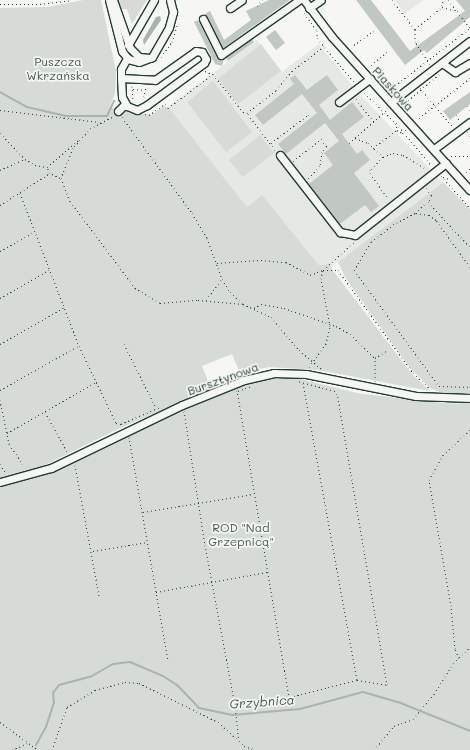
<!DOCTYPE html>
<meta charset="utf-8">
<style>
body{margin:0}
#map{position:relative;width:470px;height:750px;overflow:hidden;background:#f6f6f2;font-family:Mali,sans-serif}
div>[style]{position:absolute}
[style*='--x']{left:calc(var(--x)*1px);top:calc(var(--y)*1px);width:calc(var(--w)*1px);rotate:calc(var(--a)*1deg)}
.built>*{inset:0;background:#e6e8e4}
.green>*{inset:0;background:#d6dbd6}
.water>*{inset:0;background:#aab3ae}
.stream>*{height:2px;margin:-1px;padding:0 1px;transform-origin:1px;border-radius:1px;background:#aab3ae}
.building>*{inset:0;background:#c1c8c3}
.path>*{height:1px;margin-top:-0.5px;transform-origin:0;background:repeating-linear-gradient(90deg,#1f3d34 0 1px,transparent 0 4px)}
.roads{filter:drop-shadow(1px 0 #1f3d34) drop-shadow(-1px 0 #1f3d34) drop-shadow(0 1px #1f3d34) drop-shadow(0 -1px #1f3d34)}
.minor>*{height:7px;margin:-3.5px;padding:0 3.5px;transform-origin:3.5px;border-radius:3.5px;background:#f6f6f2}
span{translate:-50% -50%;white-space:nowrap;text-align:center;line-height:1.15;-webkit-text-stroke:3.5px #f6f6f2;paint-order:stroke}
.park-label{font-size:12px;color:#445d54}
.street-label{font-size:12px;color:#1f3d34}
.water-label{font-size:13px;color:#425a52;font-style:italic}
</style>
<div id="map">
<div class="built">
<i style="clip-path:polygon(395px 0,423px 0,405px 14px)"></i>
<i style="clip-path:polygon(257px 40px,282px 72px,319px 44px,355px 89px,442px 182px,331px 267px,328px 264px,319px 265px,262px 195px,247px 207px,168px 107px)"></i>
</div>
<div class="green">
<i style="clip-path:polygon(83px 0,101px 0,116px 71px,115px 94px,110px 106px,121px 114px,125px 112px,151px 115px,164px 106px,169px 108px,247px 207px,262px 195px,319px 265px,328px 264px,411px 373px,430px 391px,318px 370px,269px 367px,240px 373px,232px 354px,202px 366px,211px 389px,118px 429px,13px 481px,217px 394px,271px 378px,288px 376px,357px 393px,421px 401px,458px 404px,470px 402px,470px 750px,0 750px,0 8px,48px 7px)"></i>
<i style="clip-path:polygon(117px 0,147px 0,132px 24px,127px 9px,121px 9px)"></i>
<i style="clip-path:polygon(261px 44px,281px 71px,238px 104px,218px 79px)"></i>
<i style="clip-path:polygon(213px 81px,252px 132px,226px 152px,187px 102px)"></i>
<i style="clip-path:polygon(260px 135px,274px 153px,243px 177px,229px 160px)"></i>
<i style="clip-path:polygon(443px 182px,470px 209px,470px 393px,442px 393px,430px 388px,410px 368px,346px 279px,338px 262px)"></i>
</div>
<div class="water">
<i style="clip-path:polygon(160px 16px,161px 20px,144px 45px,143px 40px,156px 17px)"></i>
</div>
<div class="stream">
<i style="--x:0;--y:92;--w:31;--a:29"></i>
<i style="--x:27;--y:107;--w:40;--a:13"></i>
<i style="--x:66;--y:116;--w:41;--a:0"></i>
<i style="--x:107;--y:116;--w:17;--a:-65"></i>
<i style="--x:36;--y:745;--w:21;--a:-61"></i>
<i style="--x:46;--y:727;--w:25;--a:-72"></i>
<i style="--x:54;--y:703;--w:10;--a:-96"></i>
<i style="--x:53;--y:693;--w:10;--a:-53"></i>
<i style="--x:59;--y:685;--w:34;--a:-15"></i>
<i style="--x:92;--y:676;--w:24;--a:-30"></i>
<i style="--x:113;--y:664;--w:17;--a:-7"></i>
<i style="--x:130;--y:662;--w:36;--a:23"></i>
<i style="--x:163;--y:676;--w:17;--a:33"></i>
<i style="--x:177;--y:685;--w:32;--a:46"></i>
<i style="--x:199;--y:708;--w:34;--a:12"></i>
<i style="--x:232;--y:715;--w:68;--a:-5"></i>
<i style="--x:300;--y:709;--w:65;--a:-15.1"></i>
<i style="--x:363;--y:692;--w:36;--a:16"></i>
<i style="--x:398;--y:702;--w:78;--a:21.9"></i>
</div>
<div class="building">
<i style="clip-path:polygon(269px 0,290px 0,223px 48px,205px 14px,210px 11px,224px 40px,251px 20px,246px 11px)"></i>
<i style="clip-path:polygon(356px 0,371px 0,410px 51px,465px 11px,456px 0,470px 0,470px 17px,427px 53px,424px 50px,405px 65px)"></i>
<i style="clip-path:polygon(198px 20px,217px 57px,224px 59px,222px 66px,215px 64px,194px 22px)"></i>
<i style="clip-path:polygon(275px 30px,285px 43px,276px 50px,266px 37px)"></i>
<i style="clip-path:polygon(252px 39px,254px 42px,228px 61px,226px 58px)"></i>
<i style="clip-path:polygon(295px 75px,307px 90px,327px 75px,338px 90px,319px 105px,330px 120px,352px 102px,364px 117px,342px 134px,357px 154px,362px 150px,370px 160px,354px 173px,379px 206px,371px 212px,365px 205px,340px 224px,309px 184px,333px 165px,324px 153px,339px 141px,325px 123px,286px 154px,278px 144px,317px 113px,302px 94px,263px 125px,255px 115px,294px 84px,290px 79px)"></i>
<i style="clip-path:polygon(470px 92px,470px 104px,450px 120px,443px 111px)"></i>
</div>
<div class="path">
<i style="--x:392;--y:0;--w:37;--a:52"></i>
<i style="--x:448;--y:0;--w:13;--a:51"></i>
<i style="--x:0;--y:4;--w:40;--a:0"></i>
<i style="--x:40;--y:4;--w:31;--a:-7"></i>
<i style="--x:257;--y:6;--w:8;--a:-50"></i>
<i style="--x:442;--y:6;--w:6;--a:-81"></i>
<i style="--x:304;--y:13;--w:22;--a:54"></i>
<i style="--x:317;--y:31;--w:7;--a:90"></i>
<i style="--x:317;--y:38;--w:57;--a:49.9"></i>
<i style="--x:354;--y:45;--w:24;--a:-36"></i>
<i style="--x:161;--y:57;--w:19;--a:-54"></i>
<i style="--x:172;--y:42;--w:17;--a:-73"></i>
<i style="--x:430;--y:64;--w:27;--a:-124"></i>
<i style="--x:415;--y:42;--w:13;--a:-90"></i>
<i style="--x:415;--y:29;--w:35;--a:-39"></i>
<i style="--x:442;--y:7;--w:16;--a:15"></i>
<i style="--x:457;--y:11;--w:21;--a:53"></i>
<i style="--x:371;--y:65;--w:22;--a:-39"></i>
<i style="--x:205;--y:71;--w:8;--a:23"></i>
<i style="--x:132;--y:86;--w:14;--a:86"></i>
<i style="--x:392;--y:88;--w:98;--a:-37.6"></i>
<i style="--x:420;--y:88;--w:51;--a:49.8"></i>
<i style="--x:133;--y:89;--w:12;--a:5"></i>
<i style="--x:364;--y:93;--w:44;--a:43.2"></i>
<i style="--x:396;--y:123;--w:55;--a:50.2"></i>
<i style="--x:144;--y:97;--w:11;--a:-80"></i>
<i style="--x:356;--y:99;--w:29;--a:52"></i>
<i style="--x:405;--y:103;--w:48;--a:-40"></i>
<i style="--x:467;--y:106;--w:5;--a:53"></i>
<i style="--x:0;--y:110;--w:100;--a:6.9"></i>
<i style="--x:145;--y:114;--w:4;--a:14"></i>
<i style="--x:149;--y:115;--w:19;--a:-35"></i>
<i style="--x:165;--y:104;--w:5;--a:53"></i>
<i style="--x:168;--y:108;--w:56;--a:-37.1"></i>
<i style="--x:213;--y:74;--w:48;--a:51.7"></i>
<i style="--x:243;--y:112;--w:4;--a:14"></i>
<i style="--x:456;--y:115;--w:7;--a:56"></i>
<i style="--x:112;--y:117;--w:24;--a:152"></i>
<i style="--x:91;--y:128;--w:27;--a:132"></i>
<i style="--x:73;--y:148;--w:32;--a:112"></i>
<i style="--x:61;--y:178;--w:25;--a:69"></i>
<i style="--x:70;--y:201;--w:109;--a:53.2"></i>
<i style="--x:135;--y:288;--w:29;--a:31"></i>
<i style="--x:160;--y:303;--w:38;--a:-5"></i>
<i style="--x:198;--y:300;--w:45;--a:5.1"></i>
<i style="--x:122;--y:117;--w:119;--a:53.9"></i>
<i style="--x:192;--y:213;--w:29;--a:59"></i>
<i style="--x:207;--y:238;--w:44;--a:69.9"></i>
<i style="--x:222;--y:279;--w:15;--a:58"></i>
<i style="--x:230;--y:292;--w:18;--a:43"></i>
<i style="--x:243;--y:304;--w:31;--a:25"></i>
<i style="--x:271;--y:317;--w:43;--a:49.7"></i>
<i style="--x:299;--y:350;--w:30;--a:40"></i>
<i style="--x:419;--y:118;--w:65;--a:-38.1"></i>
<i style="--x:396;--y:123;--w:7;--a:82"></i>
<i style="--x:397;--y:130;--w:6;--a:31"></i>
<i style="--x:402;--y:133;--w:5;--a:-37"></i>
<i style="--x:467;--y:132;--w:5;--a:53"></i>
<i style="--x:0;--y:133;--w:36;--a:46"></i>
<i style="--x:25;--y:159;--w:12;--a:31"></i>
<i style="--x:35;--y:165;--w:11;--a:10"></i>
<i style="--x:355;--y:138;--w:14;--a:21"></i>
<i style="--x:368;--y:143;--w:21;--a:43"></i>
<i style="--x:383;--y:157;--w:11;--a:-22"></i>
<i style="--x:393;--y:153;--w:10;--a:11"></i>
<i style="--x:403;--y:155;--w:26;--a:31"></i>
<i style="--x:271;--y:143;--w:46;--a:-37.1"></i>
<i style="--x:308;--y:115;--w:4;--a:45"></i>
<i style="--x:349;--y:143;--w:50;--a:-41"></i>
<i style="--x:373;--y:148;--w:30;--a:-37"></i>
<i style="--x:275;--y:150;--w:46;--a:-127.1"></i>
<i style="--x:247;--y:113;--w:37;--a:-38"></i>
<i style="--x:276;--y:90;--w:25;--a:-50"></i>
<i style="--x:292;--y:71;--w:44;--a:-37.6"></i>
<i style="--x:451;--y:156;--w:19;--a:0"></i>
<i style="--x:383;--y:157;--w:18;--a:135"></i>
<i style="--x:370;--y:170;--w:3;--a:90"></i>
<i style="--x:370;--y:173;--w:32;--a:55"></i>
<i style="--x:293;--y:161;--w:36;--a:-38"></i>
<i style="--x:321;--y:139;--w:10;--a:53"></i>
<i style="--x:327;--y:147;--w:7;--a:135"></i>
<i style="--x:322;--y:152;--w:14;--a:98"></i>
<i style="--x:320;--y:166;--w:19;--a:133"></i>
<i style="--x:0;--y:170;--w:27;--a:-24"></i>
<i style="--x:466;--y:172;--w:5;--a:-37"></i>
<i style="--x:441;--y:176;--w:43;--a:47.8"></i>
<i style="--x:443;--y:177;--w:7;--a:16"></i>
<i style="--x:60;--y:178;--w:11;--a:-153"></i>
<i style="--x:50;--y:173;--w:7;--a:-117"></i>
<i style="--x:47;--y:167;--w:43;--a:-40.3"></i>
<i style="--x:426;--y:188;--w:10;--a:53"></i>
<i style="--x:432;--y:196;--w:7;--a:124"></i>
<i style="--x:428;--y:202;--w:62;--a:47"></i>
<i style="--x:20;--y:193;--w:164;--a:68.9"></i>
<i style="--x:79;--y:346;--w:85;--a:64.3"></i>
<i style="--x:116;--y:423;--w:5;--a:11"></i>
<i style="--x:121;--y:424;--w:43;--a:-23.6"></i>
<i style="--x:0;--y:205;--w:59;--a:-32.6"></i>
<i style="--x:415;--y:213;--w:16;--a:-43"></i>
<i style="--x:0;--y:251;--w:39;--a:-29"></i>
<i style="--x:217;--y:263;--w:44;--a:-3.9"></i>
<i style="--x:261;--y:260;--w:25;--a:5"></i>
<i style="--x:286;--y:262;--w:27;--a:28"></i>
<i style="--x:310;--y:275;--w:14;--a:-21"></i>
<i style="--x:323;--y:270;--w:42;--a:-42.1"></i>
<i style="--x:470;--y:267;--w:58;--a:-125.9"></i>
<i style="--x:436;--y:220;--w:9;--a:-144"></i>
<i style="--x:429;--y:215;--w:14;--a:-172"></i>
<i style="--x:415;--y:213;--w:24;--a:152"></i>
<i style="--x:394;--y:224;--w:29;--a:142"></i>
<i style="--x:371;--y:242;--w:33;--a:121"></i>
<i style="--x:354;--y:270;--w:144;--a:53.8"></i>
<i style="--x:439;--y:386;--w:31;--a:2"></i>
<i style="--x:0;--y:298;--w:56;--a:-29.7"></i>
<i style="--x:206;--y:300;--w:26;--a:-53"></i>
<i style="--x:254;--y:308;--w:8;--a:-30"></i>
<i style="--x:261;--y:304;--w:23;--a:10"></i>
<i style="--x:284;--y:308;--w:55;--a:19.1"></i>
<i style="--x:336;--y:326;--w:16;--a:30"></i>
<i style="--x:350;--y:334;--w:35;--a:44"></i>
<i style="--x:0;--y:344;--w:73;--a:-29.7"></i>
<i style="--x:124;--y:344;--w:72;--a:63.4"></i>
<i style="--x:309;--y:367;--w:29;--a:-54"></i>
<i style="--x:326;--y:344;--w:18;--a:-77"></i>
<i style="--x:330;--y:326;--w:48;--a:-100.8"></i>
<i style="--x:321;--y:279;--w:9;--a:-77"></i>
<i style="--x:323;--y:270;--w:15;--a:0"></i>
<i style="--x:338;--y:270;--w:127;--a:53.9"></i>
<i style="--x:413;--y:373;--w:23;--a:43"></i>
<i style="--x:375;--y:381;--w:23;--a:-90"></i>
<i style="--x:375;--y:358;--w:13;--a:-32"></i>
<i style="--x:303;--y:383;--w:302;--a:79.7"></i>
<i style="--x:0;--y:390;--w:90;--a:-29.4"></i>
<i style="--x:237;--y:390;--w:311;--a:80.4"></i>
<i style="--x:238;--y:391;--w:15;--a:-20"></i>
<i style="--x:0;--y:400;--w:45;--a:78.4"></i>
<i style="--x:9;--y:444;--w:24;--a:55"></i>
<i style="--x:184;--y:411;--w:136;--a:81.1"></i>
<i style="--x:205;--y:545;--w:163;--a:79.4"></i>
<i style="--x:235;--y:705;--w:36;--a:84"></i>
<i style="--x:239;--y:741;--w:7;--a:45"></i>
<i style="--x:244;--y:746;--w:13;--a:18"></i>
<i style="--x:45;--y:412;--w:47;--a:60.7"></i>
<i style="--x:7;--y:433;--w:103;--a:-29.8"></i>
<i style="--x:129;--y:437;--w:227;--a:80.1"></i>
<i style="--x:0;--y:464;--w:9;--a:58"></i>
<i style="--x:75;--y:465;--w:133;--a:79.6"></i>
<i style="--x:143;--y:512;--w:112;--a:-9.2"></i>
<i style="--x:93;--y:551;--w:55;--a:-9.5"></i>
<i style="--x:156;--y:592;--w:113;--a:-10.2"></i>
<i style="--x:459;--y:658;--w:10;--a:-114"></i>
<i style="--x:455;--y:649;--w:43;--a:-95.3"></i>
<i style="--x:451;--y:606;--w:128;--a:-99.9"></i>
<i style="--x:429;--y:480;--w:29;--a:-61"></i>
<i style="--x:443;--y:455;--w:37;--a:-43"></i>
<i style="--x:234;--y:701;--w:18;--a:19"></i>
<i style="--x:251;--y:707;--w:109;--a:-14.3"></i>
<i style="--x:357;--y:680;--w:30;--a:9"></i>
<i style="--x:387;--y:685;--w:295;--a:-99.7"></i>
<i style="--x:337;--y:394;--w:4;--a:-124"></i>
<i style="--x:335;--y:391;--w:38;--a:-165"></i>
<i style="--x:0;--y:722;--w:47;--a:36.4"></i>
<i style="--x:12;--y:750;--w:17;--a:-24"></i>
<i style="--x:52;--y:750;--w:46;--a:-70.8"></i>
<i style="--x:67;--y:707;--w:33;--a:-31"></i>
<i style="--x:95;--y:690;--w:31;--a:-15"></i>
<i style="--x:125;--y:682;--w:14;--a:4"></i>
<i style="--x:139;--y:683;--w:88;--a:26.3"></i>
<i style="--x:218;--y:722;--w:27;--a:42"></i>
<i style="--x:374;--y:750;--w:31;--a:-50"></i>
<i style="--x:394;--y:726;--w:20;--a:-20"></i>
<i style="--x:413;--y:719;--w:33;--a:-50"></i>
<i style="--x:434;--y:694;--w:36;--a:-58"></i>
<i style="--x:453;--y:663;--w:23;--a:-43"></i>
</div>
<div class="roads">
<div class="minor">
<i style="--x:109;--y:0;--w:53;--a:75.7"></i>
<i style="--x:122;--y:51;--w:10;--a:53"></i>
<i style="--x:128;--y:59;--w:11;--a:15"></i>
<i style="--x:139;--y:62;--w:14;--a:-21"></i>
<i style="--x:152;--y:57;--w:34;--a:-60"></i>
<i style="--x:169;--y:27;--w:16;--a:-75"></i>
<i style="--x:173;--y:12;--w:12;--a:-104"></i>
<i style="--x:113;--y:0;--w:51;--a:70.5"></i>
<i style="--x:130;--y:48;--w:13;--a:45"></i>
<i style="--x:139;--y:57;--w:11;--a:5"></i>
<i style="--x:304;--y:0;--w:46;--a:52.9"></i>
<i style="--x:332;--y:37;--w:206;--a:48"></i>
<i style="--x:230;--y:8;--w:14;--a:-34"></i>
<i style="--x:309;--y:8;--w:14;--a:-34"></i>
<i style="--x:203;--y:19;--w:40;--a:63.4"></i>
<i style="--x:221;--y:55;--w:95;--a:-35.2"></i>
<i style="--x:128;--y:45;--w:52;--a:-60"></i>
<i style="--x:442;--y:63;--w:16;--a:35"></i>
<i style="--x:455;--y:72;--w:17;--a:-31"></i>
<i style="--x:121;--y:78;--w:34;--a:3"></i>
<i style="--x:155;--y:80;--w:50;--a:-35.3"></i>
<i style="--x:196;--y:51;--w:6;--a:9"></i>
<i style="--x:202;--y:52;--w:8;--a:60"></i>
<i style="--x:206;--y:59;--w:4;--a:117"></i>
<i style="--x:204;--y:63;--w:71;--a:143.6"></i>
<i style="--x:147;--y:105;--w:11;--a:153"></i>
<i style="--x:137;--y:110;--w:11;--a:-158"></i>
<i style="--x:127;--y:106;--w:10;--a:-119"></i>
<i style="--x:122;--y:97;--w:19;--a:-93"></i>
<i style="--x:121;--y:78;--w:9;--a:-90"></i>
<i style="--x:121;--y:69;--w:13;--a:-61"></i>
<i style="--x:339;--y:102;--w:39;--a:-37"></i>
<i style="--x:391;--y:102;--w:100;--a:-37.7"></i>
<i style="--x:118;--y:111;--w:10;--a:-45"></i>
<i style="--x:434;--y:149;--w:45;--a:-36.9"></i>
<i style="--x:280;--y:155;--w:98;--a:52.1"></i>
<i style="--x:340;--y:232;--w:15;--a:11"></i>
<i style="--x:355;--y:235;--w:116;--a:-38.4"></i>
<i style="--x:0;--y:482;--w:53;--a:-15.4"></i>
<i style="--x:51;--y:468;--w:145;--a:-25.7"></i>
<i style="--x:182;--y:405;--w:67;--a:-22"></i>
<i style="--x:244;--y:380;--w:31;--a:-13"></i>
<i style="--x:274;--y:373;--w:32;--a:2"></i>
<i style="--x:306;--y:374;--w:112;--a:11.3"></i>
<i style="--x:416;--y:396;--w:54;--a:2.1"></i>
</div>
</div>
<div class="park-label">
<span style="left:58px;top:69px">Puszcza<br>Wkrzańska</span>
<span style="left:241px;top:535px">ROD "Nad<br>Grzepnicą"</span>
</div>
<div class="street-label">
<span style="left:393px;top:89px;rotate:48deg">Piaskowa</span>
<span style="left:223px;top:379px;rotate:-20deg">Bursztynowa</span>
</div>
<div class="water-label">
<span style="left:262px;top:702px;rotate:-4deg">Grzybnica</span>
</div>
</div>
